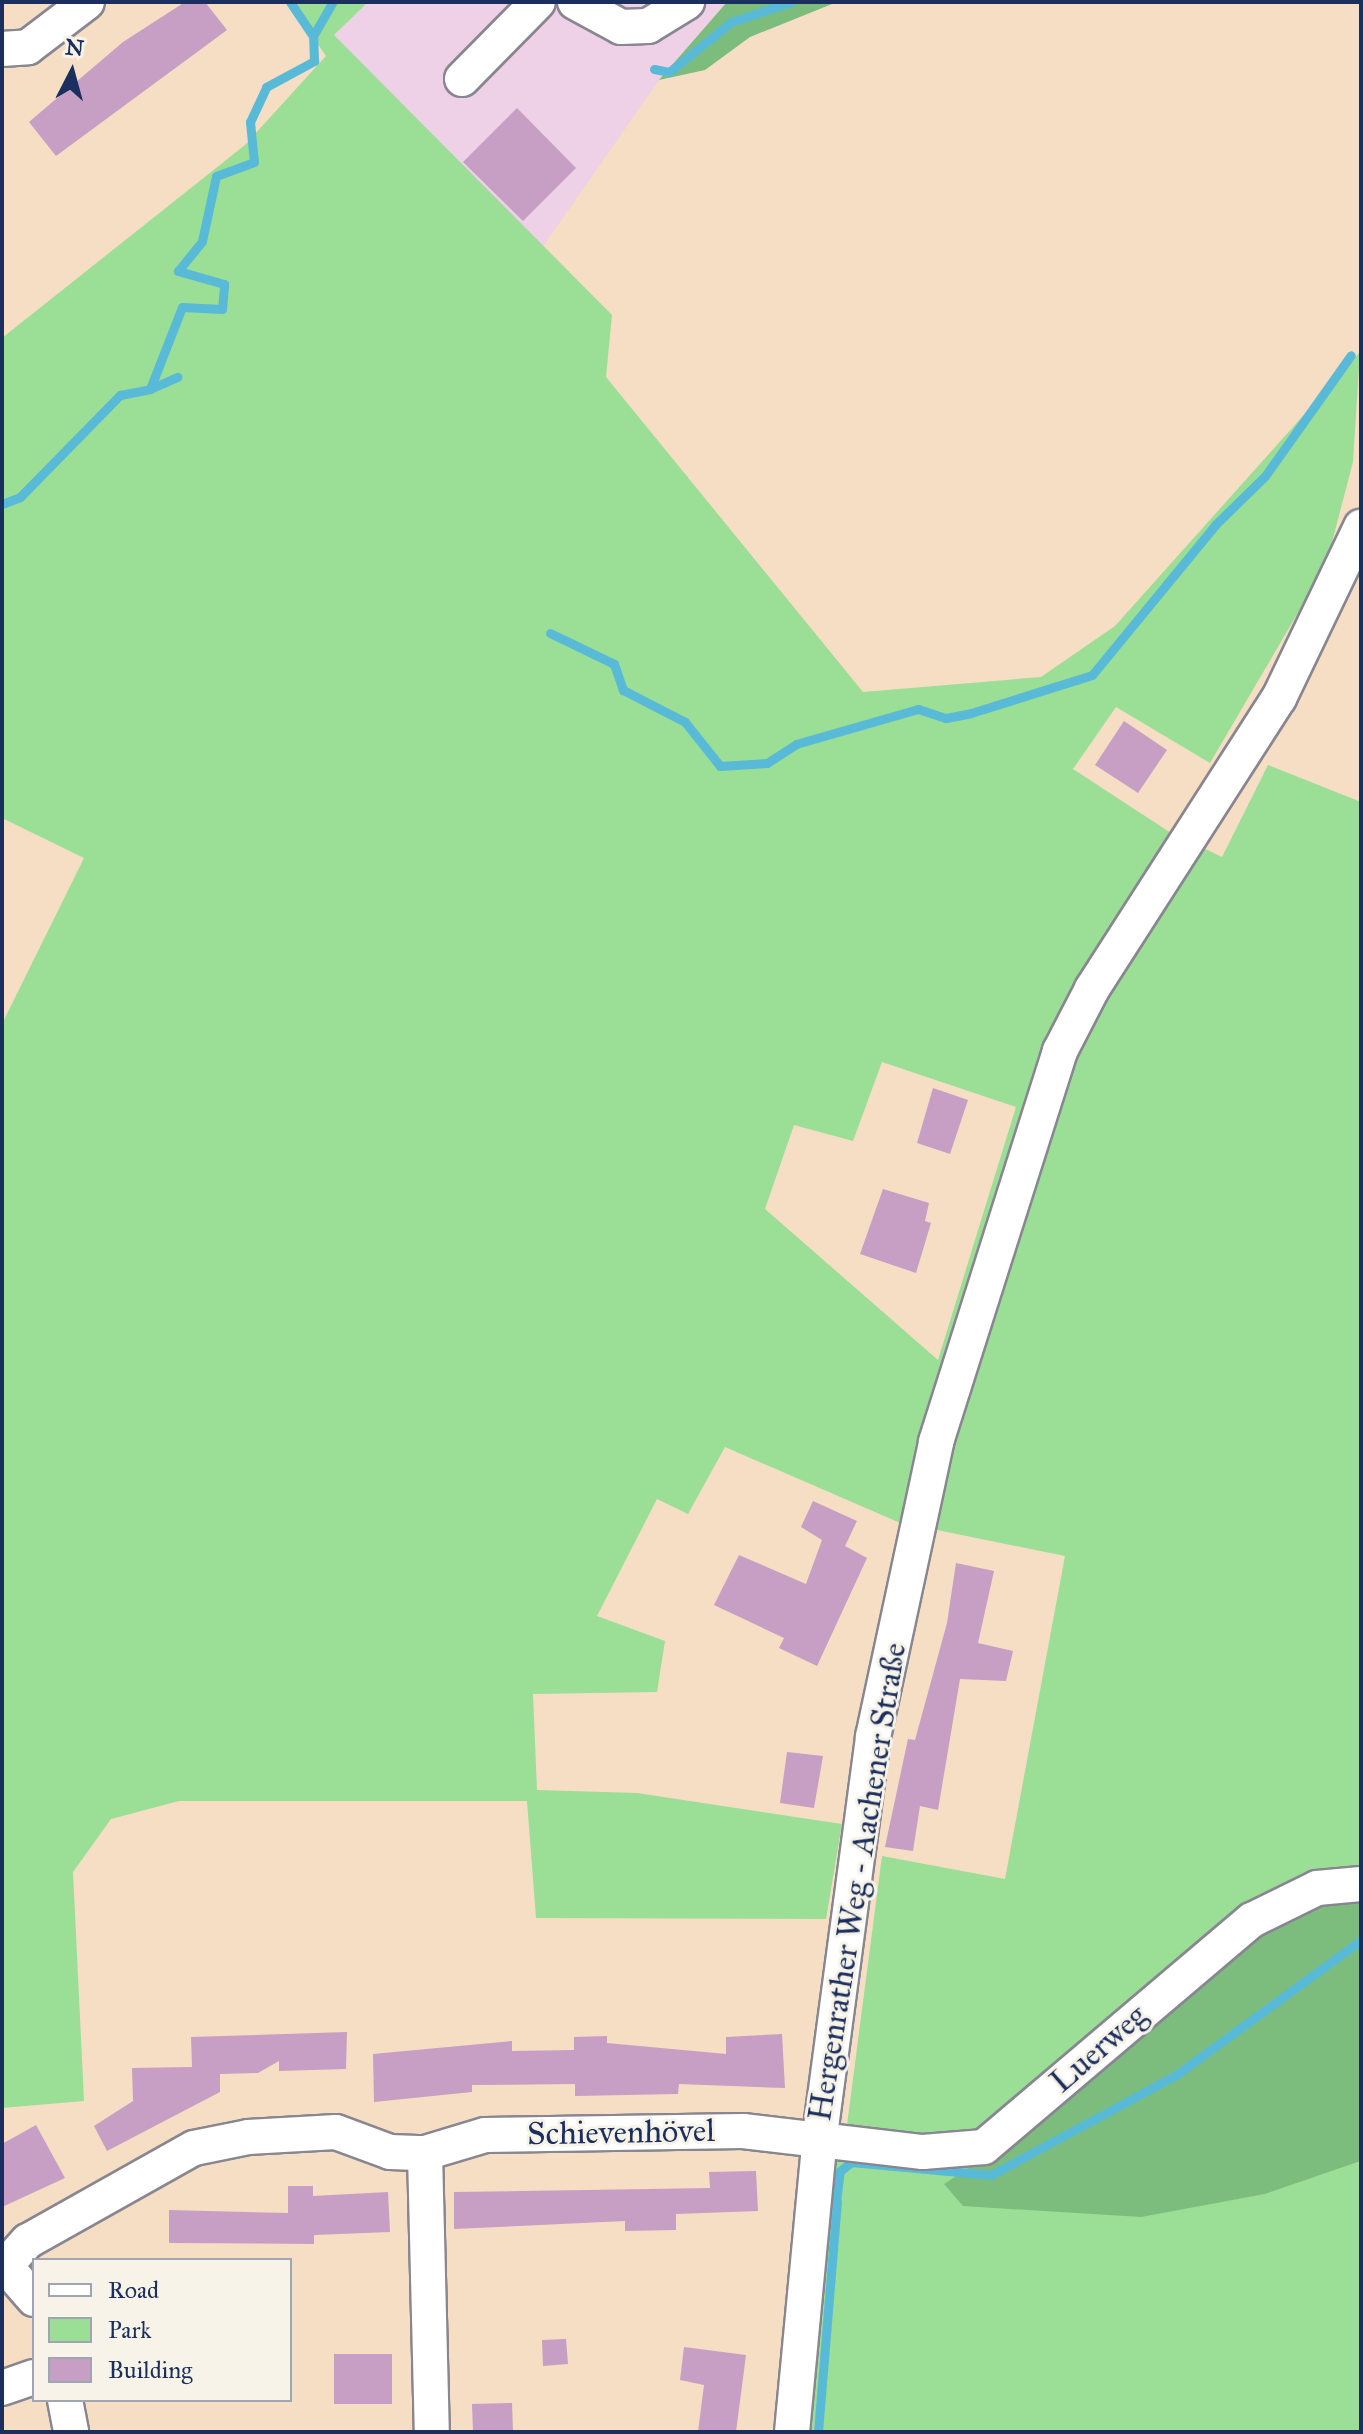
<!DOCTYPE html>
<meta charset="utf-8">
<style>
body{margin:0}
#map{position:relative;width:1363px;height:2434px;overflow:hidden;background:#f5dec3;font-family:"IM FELL Great Primer",serif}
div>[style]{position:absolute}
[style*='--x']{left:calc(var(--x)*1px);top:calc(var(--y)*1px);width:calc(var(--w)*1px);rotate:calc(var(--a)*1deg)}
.built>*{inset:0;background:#eed0e7}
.green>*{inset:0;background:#9bde95}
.forest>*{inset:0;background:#7cbd7e}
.stream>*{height:9px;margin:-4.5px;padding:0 4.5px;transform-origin:4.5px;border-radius:4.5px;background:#59bad8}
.building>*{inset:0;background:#c79ec4}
.roads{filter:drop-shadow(2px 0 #888690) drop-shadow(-2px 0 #888690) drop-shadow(0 2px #888690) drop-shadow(0 -2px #888690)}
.minor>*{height:34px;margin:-17px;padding:0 17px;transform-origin:17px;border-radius:17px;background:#fff}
span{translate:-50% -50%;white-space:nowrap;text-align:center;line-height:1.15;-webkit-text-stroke:6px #f7f3e8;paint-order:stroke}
.street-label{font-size:32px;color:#1b2f5e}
.frame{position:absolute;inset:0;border:4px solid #1b2f5e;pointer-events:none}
.legend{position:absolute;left:32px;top:2258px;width:260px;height:144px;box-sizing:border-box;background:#f7f3e8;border:2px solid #9fa5b1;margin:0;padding:10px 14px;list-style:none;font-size:24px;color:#1b2f5e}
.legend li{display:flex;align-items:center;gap:16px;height:40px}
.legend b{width:40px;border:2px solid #9fa5b1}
.north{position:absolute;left:32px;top:32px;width:80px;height:80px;-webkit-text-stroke:6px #f7f3e8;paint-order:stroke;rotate:6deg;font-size:22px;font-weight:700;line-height:32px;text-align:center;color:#1b2f5e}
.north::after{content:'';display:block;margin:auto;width:28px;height:36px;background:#1b2f5e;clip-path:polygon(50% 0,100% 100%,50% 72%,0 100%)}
</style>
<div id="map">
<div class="built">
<i style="clip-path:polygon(368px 2px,727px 2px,659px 80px,542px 248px,334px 35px)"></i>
</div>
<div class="green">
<i style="clip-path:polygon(evenodd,289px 2px,368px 2px,334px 35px,612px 315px,606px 377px,863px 692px,1041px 677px,1115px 626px,1360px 352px,1353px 462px,1326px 565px,1210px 763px,1116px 707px,1073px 769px,1168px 831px,1222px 857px,1268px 765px,1361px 802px,1361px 1876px,1054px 2207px,1141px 2216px,1264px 2194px,1361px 2161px,1361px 2432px,799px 2432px,832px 2161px,854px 2155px,847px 2125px,882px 1856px,1005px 1879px,1065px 1556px,898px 1522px,725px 1447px,688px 1514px,657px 1499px,597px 1616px,665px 1641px,657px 1692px,533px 1694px,537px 1790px,637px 1793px,842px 1824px,826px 1919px,536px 1918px,527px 1801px,179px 1801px,111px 1819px,73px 1872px,84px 2101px,2px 2108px,2px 1024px,84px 858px,2px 818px,2px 338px,245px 145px,326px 56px,289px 2px,882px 1062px,1016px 1107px,938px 1360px,765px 1209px,794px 1125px,853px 1141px,882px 1062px)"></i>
</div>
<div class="forest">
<i style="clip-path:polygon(727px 2px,837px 2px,750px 37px,705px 70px,659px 80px)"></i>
<i style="clip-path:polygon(1361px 1876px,1361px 2161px,1265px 2194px,1141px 2217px,963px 2206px,944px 2184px,999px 2148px,1260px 1923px)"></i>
</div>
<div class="stream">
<i style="--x:290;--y:2;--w:41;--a:55.9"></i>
<i style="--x:654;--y:69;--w:15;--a:11"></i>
<i style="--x:669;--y:72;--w:80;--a:-38.9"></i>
<i style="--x:731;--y:22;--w:63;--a:-18.4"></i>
<i style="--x:150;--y:389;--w:30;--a:-24"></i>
<i style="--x:2;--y:504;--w:19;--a:-21"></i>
<i style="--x:20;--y:497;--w:143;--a:-45.6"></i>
<i style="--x:120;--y:395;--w:31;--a:-11"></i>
<i style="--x:150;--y:389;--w:88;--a:-68.7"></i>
<i style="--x:182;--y:307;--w:40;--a:2.9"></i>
<i style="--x:222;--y:309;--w:25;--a:-85"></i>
<i style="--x:224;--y:284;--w:48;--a:-164.2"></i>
<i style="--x:178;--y:271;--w:38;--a:-51"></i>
<i style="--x:202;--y:241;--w:66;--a:-77.8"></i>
<i style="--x:216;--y:176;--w:40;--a:-20.2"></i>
<i style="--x:254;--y:162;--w:40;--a:-95.7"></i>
<i style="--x:250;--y:122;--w:38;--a:-65"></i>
<i style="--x:266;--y:87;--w:55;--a:-28.4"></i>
<i style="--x:314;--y:61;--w:25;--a:-92"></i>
<i style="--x:313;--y:36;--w:39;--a:-60"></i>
<i style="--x:550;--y:633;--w:71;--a:25.8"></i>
<i style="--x:614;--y:664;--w:28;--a:71"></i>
<i style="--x:623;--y:690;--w:70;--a:27.3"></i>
<i style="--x:685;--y:722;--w:56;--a:51.5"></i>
<i style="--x:720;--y:766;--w:47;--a:-3.7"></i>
<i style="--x:767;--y:763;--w:35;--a:-33"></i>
<i style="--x:796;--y:744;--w:127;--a:-16"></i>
<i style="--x:918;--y:709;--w:29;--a:18"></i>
<i style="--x:946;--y:718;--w:25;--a:-11"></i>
<i style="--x:971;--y:713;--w:127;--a:-17.4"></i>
<i style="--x:1092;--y:675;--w:194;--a:-50.6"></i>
<i style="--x:1215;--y:525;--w:70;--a:-44.4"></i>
<i style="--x:1265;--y:476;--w:148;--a:-54.6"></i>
<i style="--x:836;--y:2202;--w:31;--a:-83"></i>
<i style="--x:840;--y:2171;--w:14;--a:-39"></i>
<i style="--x:851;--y:2162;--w:141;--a:5.3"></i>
<i style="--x:991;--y:2175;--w:210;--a:-28.4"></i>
<i style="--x:1176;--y:2075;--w:229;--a:-36.1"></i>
<i style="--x:818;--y:2432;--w:231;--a:-85.3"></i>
</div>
<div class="building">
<i style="clip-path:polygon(185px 2px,205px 2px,227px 30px,56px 156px,29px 122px,123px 42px)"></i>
<i style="clip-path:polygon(517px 108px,576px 168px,523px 221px,463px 162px)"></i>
<i style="clip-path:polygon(1124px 721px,1167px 750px,1138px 793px,1095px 765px)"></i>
<i style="clip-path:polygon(933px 1088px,968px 1100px,950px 1154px,917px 1143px)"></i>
<i style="clip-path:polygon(883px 1189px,929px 1203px,925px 1221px,931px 1223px,916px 1273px,860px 1254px)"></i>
<i style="clip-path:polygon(813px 1501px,857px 1521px,845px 1546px,867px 1558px,817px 1666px,779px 1648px,784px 1638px,714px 1605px,739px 1555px,806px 1584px,822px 1540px,801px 1527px)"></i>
<i style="clip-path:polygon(956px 1563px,994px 1571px,978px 1643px,1013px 1651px,1006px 1681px,960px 1679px,938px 1810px,920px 1806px,913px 1851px,885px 1847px,908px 1739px,915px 1740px,947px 1623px)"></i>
<i style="clip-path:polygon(787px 1752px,823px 1756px,814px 1808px,780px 1803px)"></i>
<i style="clip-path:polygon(347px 2032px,346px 2069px,279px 2071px,279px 2061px,258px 2073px,220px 2074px,220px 2092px,107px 2151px,94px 2126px,133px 2101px,132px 2068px,192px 2067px,191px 2037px)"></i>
<i style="clip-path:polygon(782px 2034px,785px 2088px,679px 2084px,678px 2094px,575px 2096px,575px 2084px,472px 2085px,472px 2092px,374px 2102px,373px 2054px,512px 2041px,512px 2051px,574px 2050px,574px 2037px,607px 2036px,607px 2043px,726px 2054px,726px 2037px)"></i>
<i style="clip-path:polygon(36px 2125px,65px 2178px,2px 2207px,2px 2144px)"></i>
<i style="clip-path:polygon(756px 2171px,758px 2211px,676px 2214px,676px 2230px,625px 2231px,625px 2221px,454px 2229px,454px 2192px,710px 2188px,709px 2172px)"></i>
<i style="clip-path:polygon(288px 2186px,313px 2186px,313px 2196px,388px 2192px,390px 2232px,314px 2235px,314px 2244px,169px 2243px,169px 2210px,288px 2213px)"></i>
<i style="clip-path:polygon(566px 2339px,568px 2364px,543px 2366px,542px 2340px)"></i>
<i style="clip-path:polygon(684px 2347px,746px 2355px,736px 2432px,698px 2432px,704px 2385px,680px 2380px)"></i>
<i style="clip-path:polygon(334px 2354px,392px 2354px,392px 2404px,334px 2404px)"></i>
<i style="clip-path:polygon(512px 2403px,513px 2432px,473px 2432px,472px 2404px)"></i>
</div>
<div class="roads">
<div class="minor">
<i style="--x:575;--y:2;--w:52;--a:28.5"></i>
<i style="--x:621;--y:27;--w:27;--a:-2"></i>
<i style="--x:648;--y:26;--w:46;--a:-31.6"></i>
<i style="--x:2;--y:49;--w:26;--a:-4"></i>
<i style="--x:28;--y:47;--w:74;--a:-37.3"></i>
<i style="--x:462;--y:79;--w:108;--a:-45.4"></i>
<i style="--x:425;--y:2153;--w:279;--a:88.6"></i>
<i style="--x:2;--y:2262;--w:49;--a:49.1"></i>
<i style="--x:7;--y:2264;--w:31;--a:-48"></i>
<i style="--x:28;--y:2241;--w:190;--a:-29.3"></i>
<i style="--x:194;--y:2148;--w:55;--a:-11.5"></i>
<i style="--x:248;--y:2137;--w:88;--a:-3.3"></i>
<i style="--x:336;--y:2132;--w:58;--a:20.3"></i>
<i style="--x:390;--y:2152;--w:35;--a:2"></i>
<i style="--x:425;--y:2153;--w:63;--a:-16.7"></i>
<i style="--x:485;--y:2135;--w:258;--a:-0.9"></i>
<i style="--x:743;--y:2131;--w:181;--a:6.7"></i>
<i style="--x:923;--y:2152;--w:61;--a:-4.7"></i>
<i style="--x:984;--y:2147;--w:351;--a:-40.3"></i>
<i style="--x:1252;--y:1920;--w:72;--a:-26.2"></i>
<i style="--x:1317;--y:1888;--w:44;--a:-5.2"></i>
<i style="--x:2;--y:2388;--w:34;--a:-19"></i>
<i style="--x:65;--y:2400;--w:33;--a:79"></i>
<i style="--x:792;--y:2432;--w:298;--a:-84.6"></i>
<i style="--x:820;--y:2135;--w:402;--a:-82.4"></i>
<i style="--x:873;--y:1737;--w:302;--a:-77.9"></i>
<i style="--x:936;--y:1442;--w:410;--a:-72.4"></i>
<i style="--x:1060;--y:1051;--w:70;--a:-62.7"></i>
<i style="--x:1092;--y:989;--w:346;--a:-57.3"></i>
<i style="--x:1279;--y:698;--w:190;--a:-64.4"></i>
</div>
</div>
<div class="street-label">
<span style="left:858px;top:1882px;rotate:-81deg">Hergenrather Weg - Aachener Straße</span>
<span style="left:1099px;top:2049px;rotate:-41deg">Luerweg</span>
<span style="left:621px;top:2133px;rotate:-1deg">Schievenhövel</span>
</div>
<div class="frame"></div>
<ul class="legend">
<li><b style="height:10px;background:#fff"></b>Road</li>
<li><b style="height:22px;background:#9bde95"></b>Park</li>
<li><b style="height:22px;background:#c79ec4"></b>Building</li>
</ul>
<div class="north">N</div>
</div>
